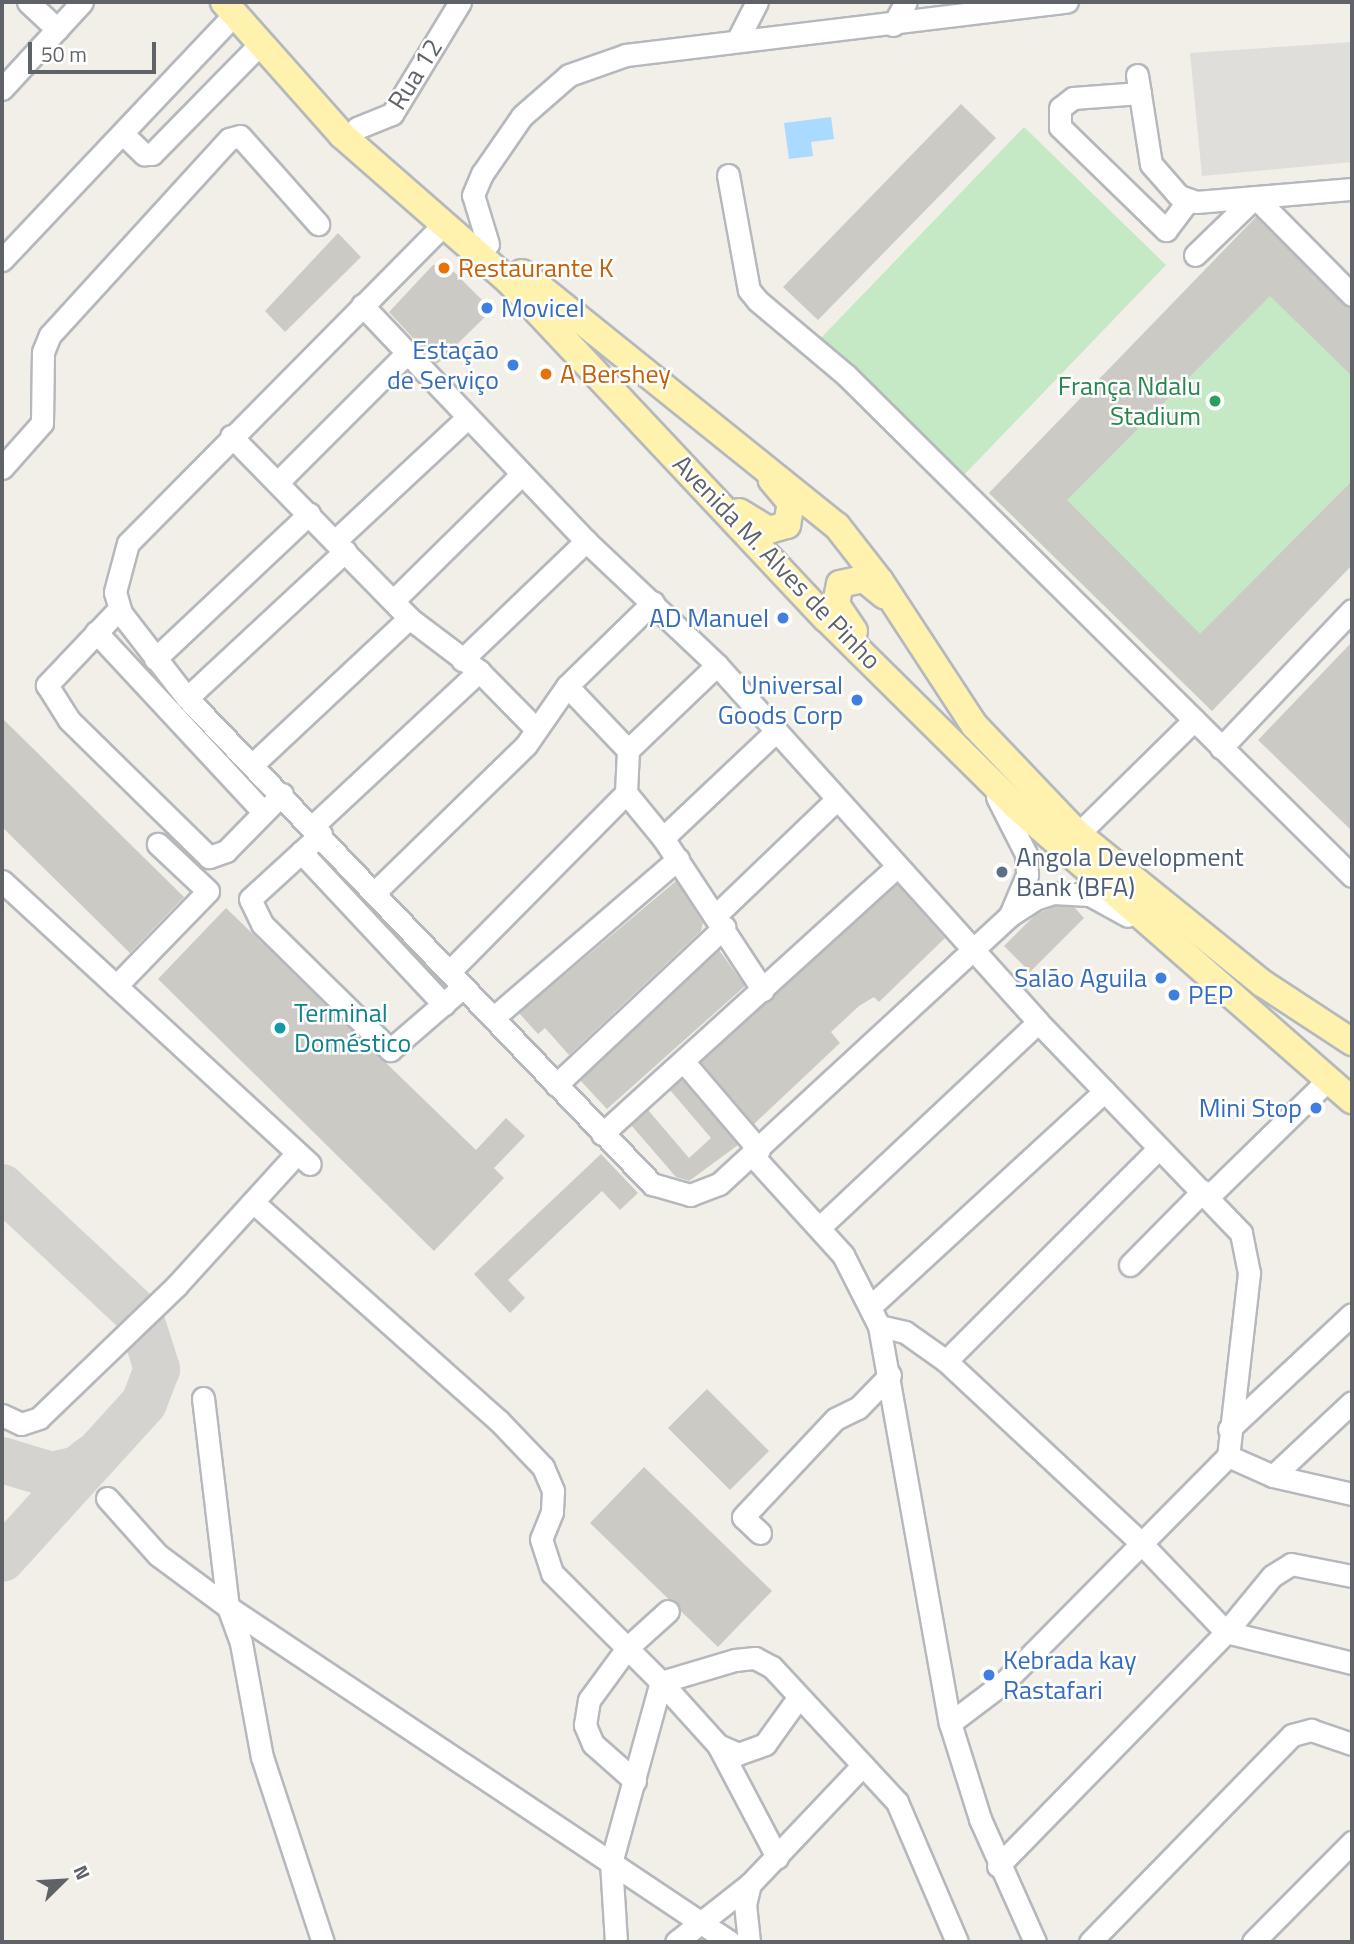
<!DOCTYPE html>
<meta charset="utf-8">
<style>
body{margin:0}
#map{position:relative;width:1354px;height:1944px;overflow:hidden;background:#f1efe8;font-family:"Titillium Web",sans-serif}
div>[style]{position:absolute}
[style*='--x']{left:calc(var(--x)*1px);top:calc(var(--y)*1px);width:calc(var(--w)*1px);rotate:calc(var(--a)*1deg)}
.industrial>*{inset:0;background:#e0deda}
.green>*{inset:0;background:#c5e8c5}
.water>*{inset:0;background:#aadaff}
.taxiway>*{height:46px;margin:-23px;padding:0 23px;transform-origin:23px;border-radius:23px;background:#d4d3d0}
.building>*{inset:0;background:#cccac5}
.roads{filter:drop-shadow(2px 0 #b5b8bc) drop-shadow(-2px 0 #b5b8bc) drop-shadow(0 2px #b5b8bc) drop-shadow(0 -2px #b5b8bc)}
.minor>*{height:21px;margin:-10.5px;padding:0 10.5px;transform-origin:10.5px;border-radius:10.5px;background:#fff}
.major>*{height:26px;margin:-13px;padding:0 13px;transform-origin:13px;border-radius:13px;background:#fff2af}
.dots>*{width:19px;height:19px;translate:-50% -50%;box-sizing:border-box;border:4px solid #fff;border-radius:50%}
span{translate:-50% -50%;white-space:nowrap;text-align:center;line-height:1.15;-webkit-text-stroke:5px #fff;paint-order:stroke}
.street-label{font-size:26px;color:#5f6368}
.food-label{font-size:26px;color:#c56008}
.left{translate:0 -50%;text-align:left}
.shop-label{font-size:26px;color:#366cbe}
.right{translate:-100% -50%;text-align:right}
.leisure-label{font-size:26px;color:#27864d}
.service-label{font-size:26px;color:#4e5e75}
.culture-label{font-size:26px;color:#0d838f}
.frame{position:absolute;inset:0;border:4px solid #5f6368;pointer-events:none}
.north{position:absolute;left:28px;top:1846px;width:70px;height:70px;-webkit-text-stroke:5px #fff;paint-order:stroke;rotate:66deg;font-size:19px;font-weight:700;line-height:28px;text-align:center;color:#5f6368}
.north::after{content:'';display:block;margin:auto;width:24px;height:32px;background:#5f6368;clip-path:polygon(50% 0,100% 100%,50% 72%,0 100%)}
.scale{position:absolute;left:28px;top:42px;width:128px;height:32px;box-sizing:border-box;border:4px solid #5f6368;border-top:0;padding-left:9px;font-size:21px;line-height:24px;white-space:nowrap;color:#5f6368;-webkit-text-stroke:5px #fff;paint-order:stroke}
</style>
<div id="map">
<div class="industrial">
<i style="clip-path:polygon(1352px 42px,1352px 162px,1202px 176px,1190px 53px)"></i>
</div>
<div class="green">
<i style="clip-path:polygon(1024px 127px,1166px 265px,963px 476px,821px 338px)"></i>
<i style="clip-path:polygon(1257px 216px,1352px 309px,1352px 565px,1212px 711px,989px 493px)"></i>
</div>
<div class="water">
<i style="clip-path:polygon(831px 117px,834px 139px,811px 142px,813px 156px,789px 159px,784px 123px)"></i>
</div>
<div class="taxiway">
<i style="--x:2;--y:1187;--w:189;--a:43.1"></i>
<i style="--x:140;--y:1316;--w:56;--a:72.2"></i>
<i style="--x:157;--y:1369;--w:36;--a:111"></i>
<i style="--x:144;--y:1403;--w:211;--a:132.3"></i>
<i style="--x:2;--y:1460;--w:52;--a:16.7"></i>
<i style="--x:52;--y:1475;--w:26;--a:-13"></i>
<i style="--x:77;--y:1469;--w:20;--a:-37"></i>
</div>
<div class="building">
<i style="clip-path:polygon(961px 104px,996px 138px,818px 320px,783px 287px)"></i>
<i style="clip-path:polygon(1256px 217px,1352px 309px,1352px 376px,1270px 296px,1067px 500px,1200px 634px,1352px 481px,1352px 565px,1212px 711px,989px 493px)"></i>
<i style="clip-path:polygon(338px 233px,361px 257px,285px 332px,265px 311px)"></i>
<i style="clip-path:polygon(433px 265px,448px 266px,492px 310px,437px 364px,389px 312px)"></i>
<i style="clip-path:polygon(1352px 642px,1352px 831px,1258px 740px)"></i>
<i style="clip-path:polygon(2px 718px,184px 897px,130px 953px,2px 827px)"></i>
<i style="clip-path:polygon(676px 881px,703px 923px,701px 931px,569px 1055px,545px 1028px,538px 1034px,519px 1013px)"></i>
<i style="clip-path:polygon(897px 884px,945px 938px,879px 1002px,874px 997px,859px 1006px,831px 1032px,840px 1043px,754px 1124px,701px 1062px)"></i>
<i style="clip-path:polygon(1055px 906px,1074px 907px,1084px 918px,1030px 972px,1004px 946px,1035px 915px)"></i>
<i style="clip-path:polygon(226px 908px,476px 1150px,506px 1118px,525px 1136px,494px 1168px,504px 1178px,434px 1251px,158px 979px)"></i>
<i style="clip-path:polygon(719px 950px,745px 986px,607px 1109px,580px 1080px)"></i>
<i style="clip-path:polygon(682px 1080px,738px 1145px,689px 1181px,676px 1177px,631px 1125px,648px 1110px,689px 1158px,711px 1138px,670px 1090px)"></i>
<i style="clip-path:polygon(601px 1154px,638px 1193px,620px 1210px,602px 1191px,508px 1280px,525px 1298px,510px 1313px,474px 1274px)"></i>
<i style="clip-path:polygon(707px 1389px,769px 1451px,730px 1490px,668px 1428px)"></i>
<i style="clip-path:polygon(644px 1467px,772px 1591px,718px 1647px,590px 1523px)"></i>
</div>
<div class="roads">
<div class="minor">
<i style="--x:28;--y:2;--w:40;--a:43"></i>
<i style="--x:893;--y:25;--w:26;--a:-61"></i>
<i style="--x:737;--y:41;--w:44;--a:-62.9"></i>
<i style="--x:1137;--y:75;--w:90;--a:81.1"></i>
<i style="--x:1151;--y:164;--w:43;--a:48.8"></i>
<i style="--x:1179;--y:196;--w:18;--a:19"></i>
<i style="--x:1196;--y:202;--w:157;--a:-4.8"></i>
<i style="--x:2;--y:89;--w:118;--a:-47.4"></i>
<i style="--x:1140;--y:93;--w:67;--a:175.7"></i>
<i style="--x:1073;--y:98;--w:16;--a:142"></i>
<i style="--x:1060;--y:108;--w:19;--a:90"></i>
<i style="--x:1060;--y:127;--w:148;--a:44.2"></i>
<i style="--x:1166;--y:230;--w:38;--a:-53"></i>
<i style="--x:357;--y:128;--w:38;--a:-22"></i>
<i style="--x:392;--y:114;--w:131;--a:-58.7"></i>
<i style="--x:124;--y:135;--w:28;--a:44"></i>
<i style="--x:144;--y:154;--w:8;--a:0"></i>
<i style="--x:152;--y:154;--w:156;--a:-45.5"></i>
<i style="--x:728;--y:175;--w:117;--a:79.7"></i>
<i style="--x:749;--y:290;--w:14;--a:51"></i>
<i style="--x:758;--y:301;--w:115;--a:40.1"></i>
<i style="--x:846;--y:375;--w:712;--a:44.72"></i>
<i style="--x:1255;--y:197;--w:138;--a:45.3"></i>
<i style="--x:443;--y:225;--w:448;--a:134.7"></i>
<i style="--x:128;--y:543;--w:51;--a:104.9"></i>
<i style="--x:115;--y:592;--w:22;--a:74"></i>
<i style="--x:121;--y:613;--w:108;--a:52.2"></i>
<i style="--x:187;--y:698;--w:673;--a:46.27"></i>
<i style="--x:652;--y:1184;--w:40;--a:16"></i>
<i style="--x:690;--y:1195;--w:31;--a:-21"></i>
<i style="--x:719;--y:1184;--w:395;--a:-42.7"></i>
<i style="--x:1009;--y:916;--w:31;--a:-33"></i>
<i style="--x:1035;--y:899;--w:19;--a:-18"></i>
<i style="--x:1053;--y:893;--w:37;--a:3"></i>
<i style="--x:1090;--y:895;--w:43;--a:28.9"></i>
<i style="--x:488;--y:244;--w:51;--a:-107"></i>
<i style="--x:473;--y:195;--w:23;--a:-67"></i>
<i style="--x:482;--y:174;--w:70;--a:-55.4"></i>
<i style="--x:522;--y:116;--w:62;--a:-41.1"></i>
<i style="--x:569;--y:75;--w:60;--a:-19.3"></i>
<i style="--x:626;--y:55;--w:444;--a:-6.9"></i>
<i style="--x:1195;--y:255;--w:83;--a:-44"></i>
<i style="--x:2;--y:260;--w:339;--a:-46.6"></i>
<i style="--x:362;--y:305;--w:325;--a:46.5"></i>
<i style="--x:586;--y:541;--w:180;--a:43.4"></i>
<i style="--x:717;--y:665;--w:480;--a:48"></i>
<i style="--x:1038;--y:1022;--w:293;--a:46.1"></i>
<i style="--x:1241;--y:1233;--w:41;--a:78.7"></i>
<i style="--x:1249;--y:1273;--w:184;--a:96.5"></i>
<i style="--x:1228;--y:1456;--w:320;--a:134.7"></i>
<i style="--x:1003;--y:1683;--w:66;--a:143"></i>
<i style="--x:231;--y:436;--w:255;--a:45.6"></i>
<i style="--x:409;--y:618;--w:88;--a:37.1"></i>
<i style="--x:479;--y:671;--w:78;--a:45.5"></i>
<i style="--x:2;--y:468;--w:60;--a:-48.4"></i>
<i style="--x:42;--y:423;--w:71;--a:-89.2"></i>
<i style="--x:43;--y:352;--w:18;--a:-68"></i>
<i style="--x:50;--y:335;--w:265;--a:-47.6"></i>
<i style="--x:229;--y:139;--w:11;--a:-15"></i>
<i style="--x:240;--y:136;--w:118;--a:48.4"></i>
<i style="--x:278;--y:482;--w:181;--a:-45"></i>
<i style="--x:335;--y:541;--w:180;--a:-43"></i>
<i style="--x:393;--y:601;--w:181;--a:-44.6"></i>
<i style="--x:119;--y:609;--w:105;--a:133.5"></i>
<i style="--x:47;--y:685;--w:41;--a:57.8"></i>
<i style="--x:69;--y:720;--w:196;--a:44.4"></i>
<i style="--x:209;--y:857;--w:18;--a:-19"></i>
<i style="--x:226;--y:851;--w:80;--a:-45.5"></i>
<i style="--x:96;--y:632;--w:246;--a:47.1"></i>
<i style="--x:155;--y:659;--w:212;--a:-43.3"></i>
<i style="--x:462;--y:660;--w:172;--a:-43.8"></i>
<i style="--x:567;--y:686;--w:88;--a:46.4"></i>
<i style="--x:628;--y:750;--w:43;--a:92.7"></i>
<i style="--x:626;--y:793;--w:58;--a:50.6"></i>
<i style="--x:663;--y:838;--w:182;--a:56.7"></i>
<i style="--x:187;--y:698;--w:216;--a:-42.9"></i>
<i style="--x:1221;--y:748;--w:190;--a:-46.5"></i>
<i style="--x:628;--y:750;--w:123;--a:-43.7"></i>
<i style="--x:252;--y:765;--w:215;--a:-43.1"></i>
<i style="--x:997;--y:797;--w:64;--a:63"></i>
<i style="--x:1026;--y:854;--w:21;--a:87"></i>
<i style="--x:1027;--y:875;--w:43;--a:113"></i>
<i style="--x:314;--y:825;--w:226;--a:-43"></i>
<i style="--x:321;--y:834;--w:96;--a:137.5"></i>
<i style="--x:250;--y:899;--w:28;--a:64"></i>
<i style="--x:262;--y:924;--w:180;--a:44.5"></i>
<i style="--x:390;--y:1050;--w:96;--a:-40.8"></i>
<i style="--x:1078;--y:834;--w:163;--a:-44.5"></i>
<i style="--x:663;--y:838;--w:156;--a:-43.4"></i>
<i style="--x:301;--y:852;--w:209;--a:46.9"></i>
<i style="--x:2;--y:881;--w:418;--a:42.6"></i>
<i style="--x:376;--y:891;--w:209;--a:-44.2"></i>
<i style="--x:526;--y:745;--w:72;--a:-55.2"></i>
<i style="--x:567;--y:686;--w:120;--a:-44.3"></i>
<i style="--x:716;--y:915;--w:166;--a:-43.8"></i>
<i style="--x:450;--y:971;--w:250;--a:-45.3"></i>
<i style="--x:116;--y:986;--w:132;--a:-45.9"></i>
<i style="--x:208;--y:891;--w:69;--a:-136.8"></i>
<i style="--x:493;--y:1018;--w:244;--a:-40.7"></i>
<i style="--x:683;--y:1061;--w:117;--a:49.5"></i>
<i style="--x:556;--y:1085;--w:231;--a:-43.2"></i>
<i style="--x:602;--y:1134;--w:397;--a:-42.2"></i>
<i style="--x:753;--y:1156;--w:134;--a:47.7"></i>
<i style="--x:843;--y:1255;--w:80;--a:63.1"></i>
<i style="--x:879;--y:1326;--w:403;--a:79.9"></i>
<i style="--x:950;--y:1723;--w:101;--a:72.6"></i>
<i style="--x:980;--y:1819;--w:135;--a:65.9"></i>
<i style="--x:1209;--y:1196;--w:166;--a:-44.3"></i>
<i style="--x:253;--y:1202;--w:328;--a:41.7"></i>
<i style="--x:498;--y:1420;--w:65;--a:46.2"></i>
<i style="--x:543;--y:1467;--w:26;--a:67"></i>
<i style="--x:553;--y:1491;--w:21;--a:93"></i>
<i style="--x:552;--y:1512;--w:29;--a:112"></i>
<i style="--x:541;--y:1539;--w:36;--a:72"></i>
<i style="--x:552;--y:1573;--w:154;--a:45"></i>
<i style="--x:661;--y:1682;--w:77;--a:-16.6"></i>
<i style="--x:735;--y:1660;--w:20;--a:-6"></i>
<i style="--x:755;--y:1658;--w:19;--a:28"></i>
<i style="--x:772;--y:1667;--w:184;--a:47.2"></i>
<i style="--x:897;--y:1802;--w:152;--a:66.8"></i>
<i style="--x:820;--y:1227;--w:299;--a:-43.2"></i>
<i style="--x:1130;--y:1265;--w:104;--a:-45.4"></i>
<i style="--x:872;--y:1305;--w:316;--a:-42.6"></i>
<i style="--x:879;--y:1326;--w:27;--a:13"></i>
<i style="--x:905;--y:1332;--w:50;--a:35.3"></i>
<i style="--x:946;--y:1361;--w:265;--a:43"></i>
<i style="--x:1140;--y:1542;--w:124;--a:46.3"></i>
<i style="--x:1226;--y:1632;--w:130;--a:13.8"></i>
<i style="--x:946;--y:1361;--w:301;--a:-45"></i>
<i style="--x:203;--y:1398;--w:210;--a:83.2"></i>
<i style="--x:228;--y:1607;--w:38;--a:70"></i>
<i style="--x:241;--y:1643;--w:116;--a:79.6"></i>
<i style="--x:262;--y:1757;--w:195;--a:71.8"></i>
<i style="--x:2;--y:1415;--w:21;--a:25"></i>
<i style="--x:21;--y:1424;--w:19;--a:-18"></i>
<i style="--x:39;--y:1418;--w:192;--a:-43.9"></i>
<i style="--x:177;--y:1285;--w:178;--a:-47.7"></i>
<i style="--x:1229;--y:1429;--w:168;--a:-43.1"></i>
<i style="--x:1228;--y:1456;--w:49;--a:24"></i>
<i style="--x:1273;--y:1476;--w:81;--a:12.8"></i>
<i style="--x:1273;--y:1476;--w:108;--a:-43.1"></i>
<i style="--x:107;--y:1498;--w:76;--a:48.2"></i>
<i style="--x:158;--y:1555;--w:87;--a:36.6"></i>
<i style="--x:228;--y:1607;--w:604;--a:33.72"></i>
<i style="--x:760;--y:1533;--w:23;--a:-137"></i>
<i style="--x:743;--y:1517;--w:134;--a:-46.8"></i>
<i style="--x:835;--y:1419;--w:25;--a:-26"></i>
<i style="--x:858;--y:1408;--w:46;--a:-45.9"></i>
<i style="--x:661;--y:1682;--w:85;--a:47.9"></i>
<i style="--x:718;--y:1745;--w:22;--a:24"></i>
<i style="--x:738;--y:1754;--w:29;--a:-20"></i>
<i style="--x:765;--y:1744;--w:57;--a:-54.3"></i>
<i style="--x:718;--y:1745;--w:127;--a:62.2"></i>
<i style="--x:635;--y:1781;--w:56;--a:-138.6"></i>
<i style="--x:593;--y:1744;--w:21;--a:-113"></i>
<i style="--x:585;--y:1725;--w:25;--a:-81"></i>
<i style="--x:589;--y:1700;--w:64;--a:-53.8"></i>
<i style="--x:627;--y:1648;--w:55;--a:-42.1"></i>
<i style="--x:998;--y:1866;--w:327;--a:-45.7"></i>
<i style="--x:1226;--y:1632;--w:72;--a:-50.6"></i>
<i style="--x:1272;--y:1576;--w:22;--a:-32"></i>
<i style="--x:1291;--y:1564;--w:62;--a:11.1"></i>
<i style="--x:616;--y:1942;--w:79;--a:-93.6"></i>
<i style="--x:611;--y:1863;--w:188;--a:-74.6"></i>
<i style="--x:676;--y:1942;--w:94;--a:-38.1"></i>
<i style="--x:750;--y:1884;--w:164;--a:-46.5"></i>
<i style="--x:749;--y:1942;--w:37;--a:-96"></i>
<i style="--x:745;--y:1905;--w:22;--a:-77"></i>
<i style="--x:1090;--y:1942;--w:289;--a:-45.7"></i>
<i style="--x:1292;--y:1735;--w:20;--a:-15"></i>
<i style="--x:1311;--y:1730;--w:43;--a:18.9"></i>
<i style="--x:1253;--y:1942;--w:141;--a:-45.3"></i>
</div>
<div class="major">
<i style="--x:224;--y:2;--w:178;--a:48.4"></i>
<i style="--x:342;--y:135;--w:222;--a:41.2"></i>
<i style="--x:509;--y:281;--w:463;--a:46.8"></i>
<i style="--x:826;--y:618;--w:269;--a:44.7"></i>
<i style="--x:1017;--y:807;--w:445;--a:41.2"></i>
<i style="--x:522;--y:273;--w:404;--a:38.8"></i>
<i style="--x:837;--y:526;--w:70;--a:52"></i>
<i style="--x:880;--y:581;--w:173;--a:56.8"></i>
<i style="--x:975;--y:726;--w:149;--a:46.4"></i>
<i style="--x:1078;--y:834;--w:237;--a:39"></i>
<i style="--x:1262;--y:983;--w:108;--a:33.2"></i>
<i style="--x:739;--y:512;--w:35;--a:31"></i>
<i style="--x:769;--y:530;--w:19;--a:-16"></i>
<i style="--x:787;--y:525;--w:22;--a:-80"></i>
<i style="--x:791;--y:503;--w:30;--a:-130"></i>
<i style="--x:854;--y:631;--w:32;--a:-124"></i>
<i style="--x:836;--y:604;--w:20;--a:-79"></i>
<i style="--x:840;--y:584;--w:25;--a:-12"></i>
<i style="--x:864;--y:579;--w:26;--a:39"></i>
</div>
</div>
<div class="dots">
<i style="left:444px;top:268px;background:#e8710a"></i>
<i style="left:487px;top:308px;background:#3f7fe0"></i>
<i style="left:513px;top:365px;background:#3f7fe0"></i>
<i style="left:546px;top:374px;background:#e8710a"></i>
<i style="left:1215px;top:401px;background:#2e9e5b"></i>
<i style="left:783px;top:618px;background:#3f7fe0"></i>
<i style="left:857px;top:700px;background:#3f7fe0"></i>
<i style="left:1002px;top:872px;background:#5c6f8a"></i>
<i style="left:1161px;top:978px;background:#3f7fe0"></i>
<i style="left:1174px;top:995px;background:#3f7fe0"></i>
<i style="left:280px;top:1028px;background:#0f9aa8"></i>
<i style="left:1316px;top:1108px;background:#3f7fe0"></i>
<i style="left:989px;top:1675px;background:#3f7fe0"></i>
</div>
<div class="street-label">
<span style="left:415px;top:74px;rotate:-58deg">Rua 12</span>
<span style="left:777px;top:562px;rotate:46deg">Avenida M. Alves de Pinho</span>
</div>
<div class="food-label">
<span class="left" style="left:458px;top:268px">Restaurante K</span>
<span class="left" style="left:560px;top:374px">A Bershey</span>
</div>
<div class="shop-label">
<span class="left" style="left:501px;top:308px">Movicel</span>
<span class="right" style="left:499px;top:365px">Estação<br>de Serviço</span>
<span class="right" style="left:769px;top:618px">AD Manuel</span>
<span class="right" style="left:843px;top:700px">Universal<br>Goods Corp</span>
<span class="right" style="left:1147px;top:978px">Salão Aguila</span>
<span class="left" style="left:1188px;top:995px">PEP</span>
<span class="right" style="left:1302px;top:1108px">Mini Stop</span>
<span class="left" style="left:1003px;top:1675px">Kebrada kay<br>Rastafari</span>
</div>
<div class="leisure-label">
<span class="right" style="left:1201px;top:401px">França Ndalu<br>Stadium</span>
</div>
<div class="service-label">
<span class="left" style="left:1016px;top:872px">Angola Development<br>Bank (BFA)</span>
</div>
<div class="culture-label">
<span class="left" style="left:294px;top:1028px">Terminal<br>Doméstico</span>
</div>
<div class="frame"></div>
<div class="north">N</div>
<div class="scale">50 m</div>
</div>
